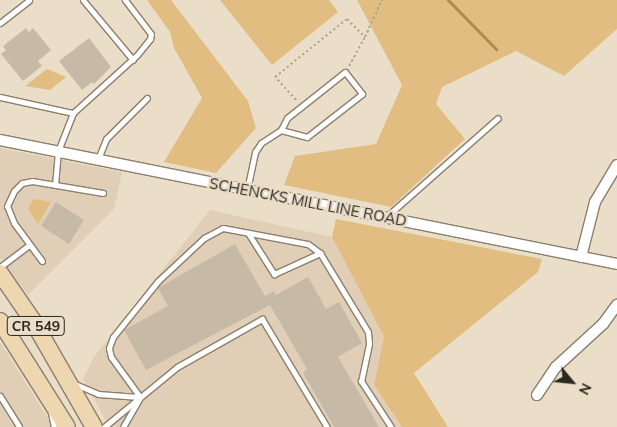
<!DOCTYPE html>
<style>
body{margin:0}
#map{position:relative;width:617px;height:427px;overflow:hidden;background:#eadec9;font-family:Mulish,sans-serif}
div>[style]{position:absolute}
[style*='--x']{left:calc(var(--x)*1px);top:calc(var(--y)*1px);width:calc(var(--w)*1px);rotate:calc(var(--a)*1deg)}
.built>*{inset:0;background:#e0cfb6}
.green>*{inset:0;background:#e2bd81}
.stream>*{height:3px;margin:-1.5px;padding:0 1.5px;transform-origin:1.5px;border-radius:1.5px;background:#b28b46}
.building>*{inset:0;background:#c6baa6}
.path>*{height:2px;margin-top:-1px;transform-origin:0;background:repeating-linear-gradient(90deg,#b0a695 0 2.5px,transparent 0 5px)}
.roads{filter:drop-shadow(1px 0 #8a7f6d) drop-shadow(-1px 0 #8a7f6d) drop-shadow(0 1px #8a7f6d) drop-shadow(0 -1px #8a7f6d)}
.lane>*{height:5px;margin:-2.5px;padding:0 2.5px;transform-origin:2.5px;border-radius:2.5px;background:#fff}
.street>*{height:10px;margin:-5px;padding:0 5px;transform-origin:5px;border-radius:5px;background:#fff}
.primary>*{height:16px;margin:-8px;padding:0 8px;transform-origin:8px;border-radius:8px;background:#eed7b0}
span{translate:-50% -50%;white-space:nowrap;text-align:center;line-height:1.15;-webkit-text-stroke:5px #eadec9;paint-order:stroke}
.shield-label span{padding:1px 4px;background:#eadec9;border:1px solid;border-radius:4px;-webkit-text-stroke-width:0}
.shield-label{font-size:14px;color:#2c271f;font-weight:700}
.street-label{font-size:15px;color:#2c271f}
.north{position:absolute;left:547px;top:357px;width:50px;height:50px;-webkit-text-stroke:4px #eadec9;paint-order:stroke;rotate:118deg;font-size:14px;font-weight:700;line-height:20px;text-align:center;color:#2c271f}
.north::after{content:'';display:block;margin:auto;width:18px;height:22px;background:#2c271f;clip-path:polygon(50% 0,100% 100%,50% 72%,0 100%)}
</style>
<div id="map">
<div class="built">
<i style="clip-path:polygon(0 148px,122px 172px,114px 209px,28px 295px,0 258px)"></i>
<i style="clip-path:polygon(210px 210px,332px 237px,384px 337px,374px 385px,402px 427px,109px 427px,83px 379px,94px 357px)"></i>
<i style="clip-path:polygon(0 342px,43px 410px,53px 427px,0 427px)"></i>
</div>
<div class="green">
<i style="clip-path:polygon(147px 0,171px 0,248px 101px,256px 128px,216px 173px,164px 162px,202px 98px,174px 48px,170px 32px)"></i>
<i style="clip-path:polygon(220px 0,329px 0,338px 12px,272px 65px)"></i>
<i style="clip-path:polygon(357px 0,617px 0,617px 29px,564px 76px,516px 51px,442px 87px,436px 104px,465px 139px,391px 207px,284px 185px,295px 156px,376px 144px,402px 85px)"></i>
<i style="clip-path:polygon(47px 69px,66px 77px,50px 90px,25px 86px)"></i>
<i style="clip-path:polygon(34px 199px,51px 202px,38px 224px,28px 209px)"></i>
<i style="clip-path:polygon(336px 219px,542px 259px,538px 272px,414px 373px,448px 427px,402px 427px,374px 385px,384px 337px,332px 237px)"></i>
</div>
<div class="stream">
<i style="--x:448;--y:0;--w:69;--a:45.6"></i>
</div>
<div class="building">
<i style="clip-path:polygon(26px 28px,29px 32px,33px 28px,51px 50px,38px 61px,42px 66px,23px 81px,1px 54px,6px 50px,3px 46px)"></i>
<i style="clip-path:polygon(89px 38px,111px 67px,94px 84px,92px 82px,82px 90px,59px 61px)"></i>
<i style="clip-path:polygon(56px 202px,84px 220px,69px 244px,41px 226px)"></i>
<i style="clip-path:polygon(235px 244px,265px 296px,274px 291px,276px 295px,308px 277px,326px 309px,339px 302px,362px 343px,338px 357px,379px 427px,334px 427px,303px 373px,307px 369px,270px 305px,146px 370px,124px 330px,168px 306px,158px 288px)"></i>
</div>
<div class="path">
<i style="--x:349;--y:66;--w:33;--a:-61"></i>
<i style="--x:296;--y:100;--w:31;--a:-132"></i>
<i style="--x:275;--y:77;--w:92;--a:-38.9"></i>
<i style="--x:347;--y:19;--w:25;--a:45"></i>
<i style="--x:365;--y:37;--w:41;--a:-65.3"></i>
</div>
<div class="roads">
<div class="lane">
<i style="--x:83;--y:0;--w:78;--a:50.2"></i>
<i style="--x:0;--y:23;--w:37;--a:-38"></i>
<i style="--x:0;--y:97;--w:75;--a:12.4"></i>
<i style="--x:73;--y:113;--w:41;--a:111.5"></i>
<i style="--x:58;--y:151;--w:32;--a:95"></i>
<i style="--x:73;--y:113;--w:86;--a:-42.2"></i>
<i style="--x:137;--y:55;--w:21;--a:-51"></i>
<i style="--x:150;--y:39;--w:5;--a:-79"></i>
<i style="--x:151;--y:34;--w:43;--a:-127.4"></i>
<i style="--x:98;--y:159;--w:22;--a:-68"></i>
<i style="--x:106;--y:139;--w:58;--a:-45"></i>
<i style="--x:247;--y:190;--w:39;--a:-78"></i>
<i style="--x:255;--y:152;--w:11;--a:-56"></i>
<i style="--x:261;--y:143;--w:24;--a:-33"></i>
<i style="--x:281;--y:130;--w:13;--a:-63"></i>
<i style="--x:287;--y:118;--w:74;--a:-38.4"></i>
<i style="--x:345;--y:72;--w:28;--a:52"></i>
<i style="--x:362;--y:94;--w:70;--a:142"></i>
<i style="--x:307;--y:137;--w:27;--a:-165"></i>
<i style="--x:386;--y:217;--w:149;--a:-41.5"></i>
<i style="--x:248;--y:233;--w:49;--a:57.6"></i>
<i style="--x:274;--y:274;--w:51;--a:-24.5"></i>
<i style="--x:42;--y:261;--w:47;--a:-126.4"></i>
<i style="--x:14;--y:223;--w:18;--a:-112"></i>
<i style="--x:7;--y:206;--w:17;--a:-65"></i>
<i style="--x:14;--y:191;--w:11;--a:-45"></i>
<i style="--x:22;--y:183;--w:10;--a:-11"></i>
<i style="--x:32;--y:181;--w:72;--a:9.6"></i>
<i style="--x:0;--y:267;--w:36;--a:-37"></i>
<i style="--x:75;--y:384;--w:25;--a:23"></i>
<i style="--x:98;--y:394;--w:41;--a:4.2"></i>
<i style="--x:0;--y:396;--w:36;--a:58"></i>
<i style="--x:140;--y:397;--w:49;--a:-125.9"></i>
<i style="--x:111;--y:357;--w:9;--a:-103"></i>
<i style="--x:109;--y:348;--w:12;--a:-70"></i>
<i style="--x:113;--y:337;--w:72;--a:-51.2"></i>
<i style="--x:158;--y:281;--w:63;--a:-43.1"></i>
<i style="--x:204;--y:238;--w:21;--a:-28"></i>
<i style="--x:223;--y:228;--w:86;--a:10.7"></i>
<i style="--x:308;--y:244;--w:15;--a:37"></i>
<i style="--x:320;--y:253;--w:92;--a:58.7"></i>
<i style="--x:368;--y:332;--w:12;--a:85"></i>
<i style="--x:369;--y:344;--w:38;--a:102"></i>
<i style="--x:361;--y:381;--w:55;--a:56.9"></i>
<i style="--x:51;--y:413;--w:14;--a:78"></i>
<i style="--x:104;--y:427;--w:94;--a:-39.4"></i>
<i style="--x:177;--y:367;--w:98;--a:-29.5"></i>
<i style="--x:262;--y:319;--w:126;--a:59"></i>
<i style="--x:123;--y:427;--w:32;--a:-60"></i>
</div>
<div class="street">
<i style="--x:0;--y:140;--w:629;--a:11.36"></i>
<i style="--x:581;--y:257;--w:57;--a:-75.7"></i>
<i style="--x:595;--y:202;--w:43;--a:-59.3"></i>
<i style="--x:537;--y:395;--w:34;--a:-56"></i>
<i style="--x:556;--y:367;--w:64;--a:-42.5"></i>
<i style="--x:603;--y:324;--w:24;--a:-54"></i>
</div>
<div class="primary">
<i style="--x:0;--y:273;--w:58;--a:55.5"></i>
<i style="--x:33;--y:321;--w:122;--a:60.1"></i>
<i style="--x:0;--y:321;--w:125;--a:57.7"></i>
</div>
</div>
<div class="shield-label">
<span style="left:36px;top:326px">CR 549</span>
</div>
<div class="street-label">
<span style="left:308px;top:202px;rotate:11deg">SCHENCKS MILL LINE ROAD</span>
</div>
<div class="north">N</div>
</div>
